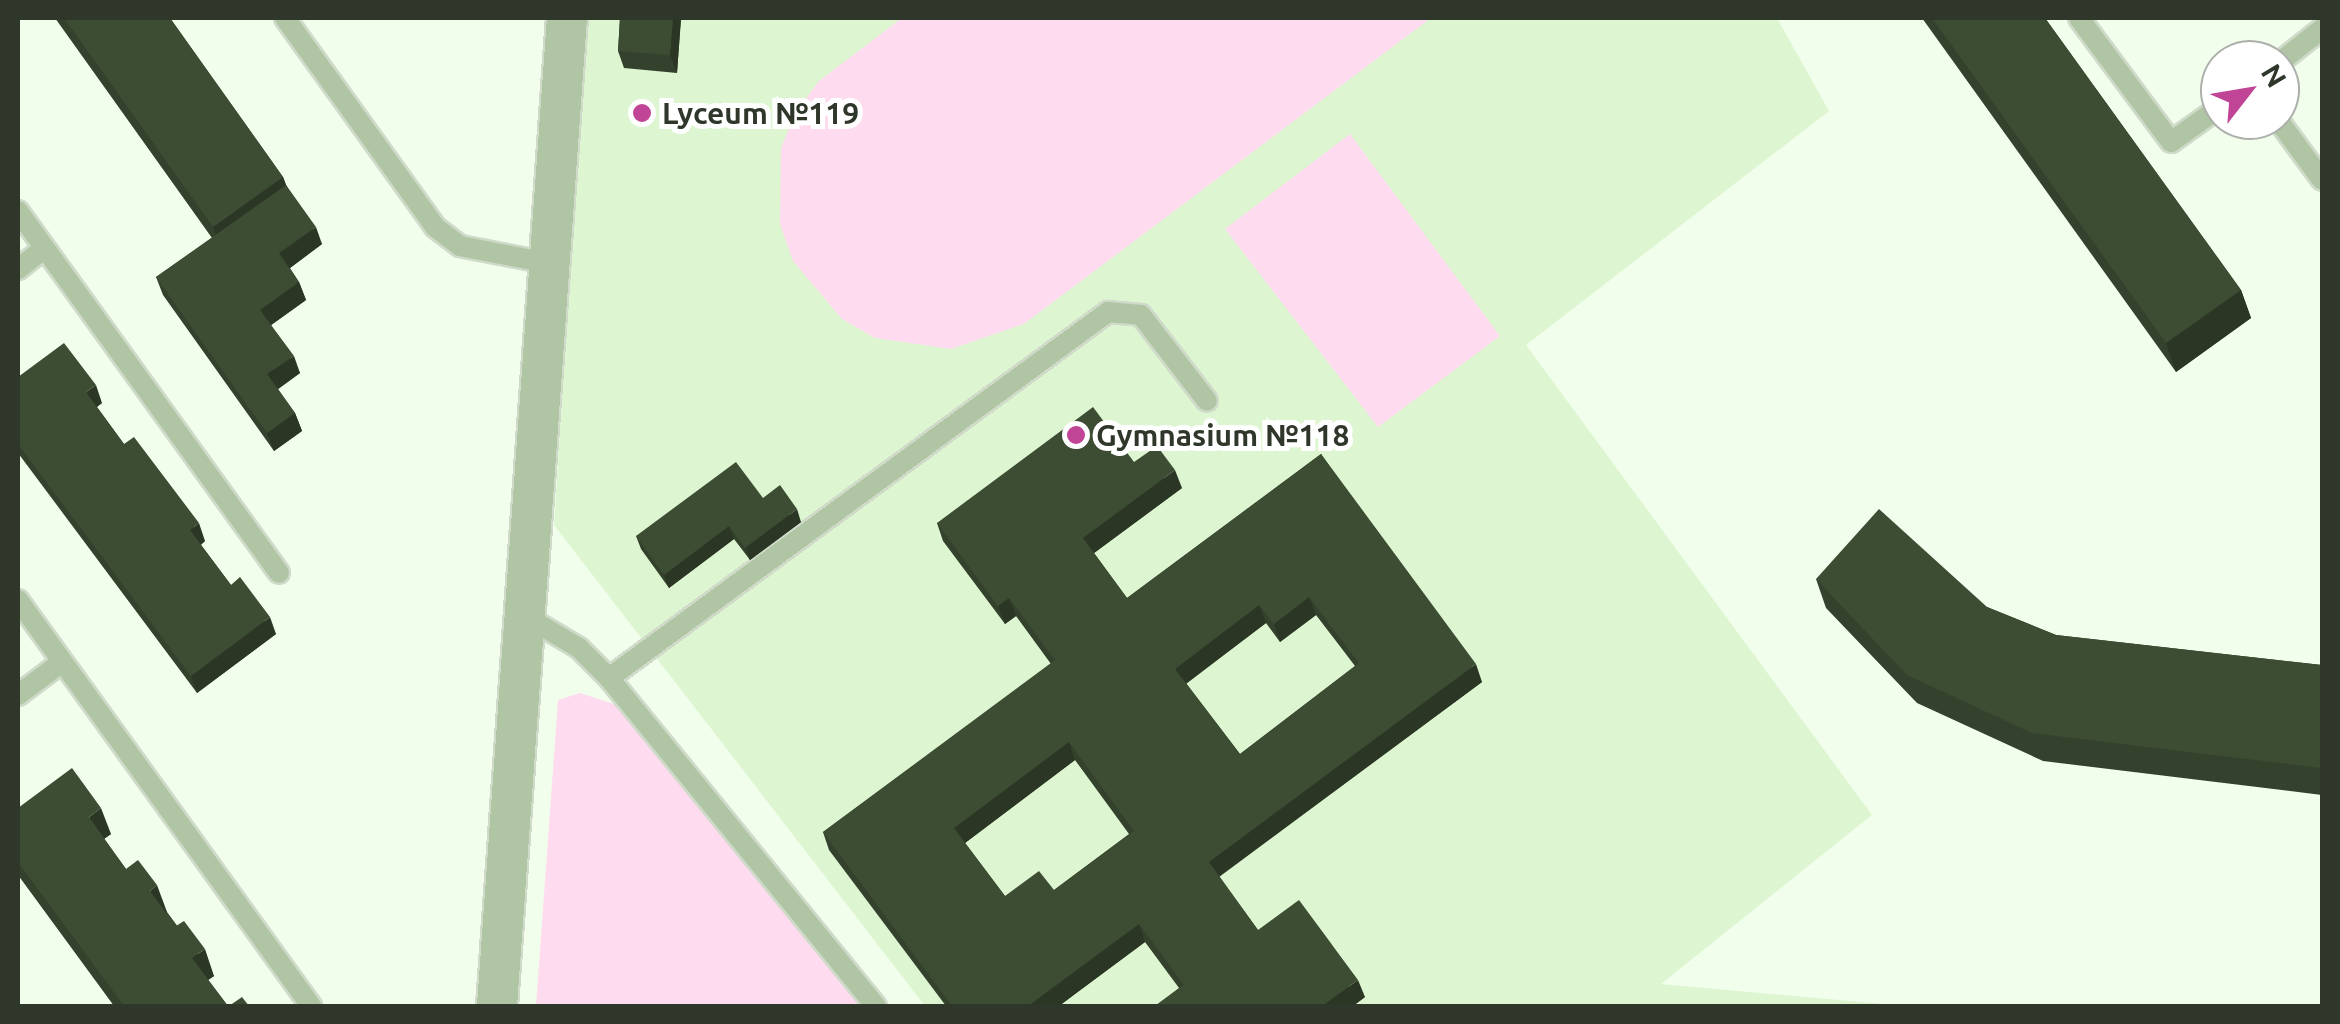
<!DOCTYPE html>
<meta charset="utf-8">
<style>
body{margin:0}
#map{position:relative;width:2340px;height:1024px;overflow:hidden;background:#f2feec;font-family:Ubuntu,sans-serif}
div>[style]{position:absolute}
[style*='--x']{left:calc(var(--x)*1px);top:calc(var(--y)*1px);width:calc(var(--w)*1px);rotate:calc(var(--a)*1deg)}
.built>*{inset:0;background:#ddf6d1}
.green>*{inset:0;background:#fedbee}
.roads{filter:drop-shadow(2px 0 #cfdac9) drop-shadow(-2px 0 #cfdac9) drop-shadow(0 2px #cfdac9) drop-shadow(0 -2px #cfdac9)}
.lane>*{height:20px;margin:-10px;padding:0 10px;transform-origin:10px;border-radius:10px;background:#afc5a4}
.street>*{height:40px;margin:-20px;padding:0 20px;transform-origin:20px;border-radius:20px;background:#afc5a4}
.wall>*{inset:0;background:#34422d}
.shaded-wall>*{inset:0;background:#2b3624}
.building>*{inset:0;background:#3d4d34}
.dots>*{width:28px;height:28px;translate:-50% -50%;box-sizing:border-box;border:5px solid #fff;border-radius:50%}
span{translate:-50% -50%;white-space:nowrap;text-align:center;line-height:1.15;-webkit-text-stroke:10px #fff;paint-order:stroke}
.poi-label{font-size:30px;color:#2f372b;font-weight:700}
.left{translate:0 -50%;text-align:left}
.frame{position:absolute;inset:0;border:20px solid #2f372b;pointer-events:none}
.north{position:absolute;left:2200px;top:40px;width:100px;height:100px;box-sizing:border-box;background:#fff;border:2px solid #acafaa;border-radius:50%;rotate:59deg;font-size:28px;font-weight:700;line-height:40px;text-align:center;color:#2f372b}
.north::after{content:'';display:block;margin:auto;width:35px;height:45px;background:#c14596;clip-path:polygon(50% 0,100% 100%,50% 72%,0 100%)}
</style>
<div id="map">
<div class="built">
<i style="clip-path:polygon(586px 18px,1777px 18px,1829px 111px,1526px 345px,1872px 815px,1661px 984px,1906px 1006px,925px 1006px,554px 525px)"></i>
</div>
<div class="green">
<i style="clip-path:polygon(902px 18px,1431px 18px,1024px 324px,951px 349px,875px 338px,842px 319px,793px 261px,780px 224px,781px 148px,796px 112px,819px 81px)"></i>
<i style="clip-path:polygon(1350px 134px,1500px 336px,1378px 427px,1225px 229px)"></i>
<i style="clip-path:polygon(580px 693px,620px 706px,860px 1006px,536px 1006px,558px 700px)"></i>
</div>
<div class="roads">
<div class="lane">
<i style="--x:285;--y:18;--w:257;--a:54.3"></i>
<i style="--x:435;--y:227;--w:31;--a:37"></i>
<i style="--x:460;--y:246;--w:95;--a:11"></i>
<i style="--x:2079;--y:18;--w:154;--a:53.4"></i>
<i style="--x:2171;--y:142;--w:60;--a:-35.5"></i>
<i style="--x:2280;--y:62;--w:53;--a:-38.2"></i>
<i style="--x:2278;--y:120;--w:74;--a:53.7"></i>
<i style="--x:18;--y:211;--w:446;--a:54.2"></i>
<i style="--x:18;--y:269;--w:33;--a:-38"></i>
<i style="--x:18;--y:600;--w:501;--a:54.18"></i>
<i style="--x:527;--y:617;--w:61;--a:30.8"></i>
<i style="--x:579;--y:648;--w:42;--a:45"></i>
<i style="--x:609;--y:678;--w:423;--a:50.9"></i>
<i style="--x:609;--y:678;--w:619;--a:-36.26"></i>
<i style="--x:1108;--y:312;--w:33;--a:5"></i>
<i style="--x:1141;--y:315;--w:108;--a:52.5"></i>
<i style="--x:18;--y:695;--w:55;--a:-36.9"></i>
</div>
<div class="street">
<i style="--x:497;--y:1006;--w:990;--a:-85.95"></i>
</div>
</div>
<div class="wall">
<i style="clip-path:polygon(55px 18px,170px 18px,283px 177px,286px 185px,322px 244px,290px 268px,299px 282px,306px 300px,271px 325px,300px 373px,278px 389px,295px 413px,302px 431px,274px 451px,163px 295px,156px 277px,212px 238px)"></i>
<i style="clip-path:polygon(620px 18px,681px 18px,677px 73px,624px 68px,618px 51px)"></i>
<i style="clip-path:polygon(1922px 18px,2045px 18px,2241px 290px,2251px 318px,2176px 372px)"></i>
<i style="clip-path:polygon(18px 377px,102px 403px,97px 407px,124px 444px,205px 541px,201px 545px,231px 585px,276px 634px,197px 693px,18px 453px)"></i>
<i style="clip-path:polygon(evenodd,1321px 454px,1482px 682px,1219px 876px,1258px 930px,1365px 997px,1353px 1006px,1155px 1006px,1179px 988px,1145px 942px,1059px 1006px,946px 1006px,829px 850px,823px 832px,1051px 664px,1016px 616px,1005px 624px,943px 541px,937px 523px,1134px 462px,1182px 488px,1094px 553px,1127px 598px,1321px 454px,1316px 615px,1355px 666px,1240px 754px,1186px 683px,1266px 623px,1280px 642px,1316px 615px,1321px 454px,1075px 760px,1129px 834px,1054px 890px,1005px 896px,965px 843px,1075px 760px)"></i>
<i style="clip-path:polygon(763px 498px,801px 522px,750px 560px,734px 539px,669px 588px,641px 549px,636px 536px)"></i>
<i style="clip-path:polygon(1816px 579px,1987px 607px,2056px 635px,2322px 665px,2322px 795px,2043px 761px,1917px 703px,1826px 608px)"></i>
<i style="clip-path:polygon(18px 808px,111px 834px,104px 839px,126px 869px,167px 912px,214px 976px,208px 980px,228px 1006px,114px 1006px,18px 875px)"></i>
</div>
<div class="shaded-wall">
<i style="clip-path:polygon(673px 18px,681px 18px,677px 73px,670px 55px)"></i>
<i style="clip-path:polygon(283px 177px,293px 203px,223px 253px,213px 227px)"></i>
<i style="clip-path:polygon(316px 227px,322px 244px,286px 271px,279px 253px)"></i>
<i style="clip-path:polygon(299px 282px,306px 300px,267px 328px,260px 310px)"></i>
<i style="clip-path:polygon(2241px 290px,2251px 318px,2176px 372px,2166px 343px)"></i>
<i style="clip-path:polygon(294px 356px,300px 373px,274px 392px,267px 374px)"></i>
<i style="clip-path:polygon(96px 385px,102px 403px,92px 410px,86px 392px)"></i>
<i style="clip-path:polygon(295px 413px,302px 431px,274px 451px,267px 433px)"></i>
<i style="clip-path:polygon(1175px 470px,1182px 488px,1090px 556px,1083px 538px)"></i>
<i style="clip-path:polygon(797px 509px,801px 522px,750px 560px,745px 548px)"></i>
<i style="clip-path:polygon(199px 523px,205px 541px,196px 548px,190px 530px)"></i>
<i style="clip-path:polygon(729px 526px,734px 539px,669px 588px,664px 575px)"></i>
<i style="clip-path:polygon(1309px 597px,1316px 615px,1280px 642px,1274px 624px)"></i>
<i style="clip-path:polygon(1009px 598px,1016px 616px,1005px 624px,998px 606px)"></i>
<i style="clip-path:polygon(1259px 605px,1266px 623px,1182px 687px,1175px 669px)"></i>
<i style="clip-path:polygon(270px 617px,276px 634px,197px 693px,191px 676px)"></i>
<i style="clip-path:polygon(1476px 664px,1482px 682px,1215px 880px,1209px 862px)"></i>
<i style="clip-path:polygon(1069px 742px,1075px 760px,961px 846px,954px 828px)"></i>
<i style="clip-path:polygon(101px 808px,111px 834px,98px 843px,89px 817px)"></i>
<i style="clip-path:polygon(157px 885px,167px 912px,160px 917px,150px 891px)"></i>
<i style="clip-path:polygon(1139px 924px,1145px 942px,1059px 1006px,1028px 1006px)"></i>
<i style="clip-path:polygon(205px 949px,214px 976px,202px 984px,192px 958px)"></i>
<i style="clip-path:polygon(1358px 980px,1365px 997px,1353px 1006px,1322px 1006px)"></i>
</div>
<div class="building">
<i style="clip-path:polygon(64px 18px,170px 18px,283px 177px,213px 227px)"></i>
<i style="clip-path:polygon(620px 18px,673px 18px,670px 55px,618px 51px)"></i>
<i style="clip-path:polygon(1932px 18px,2045px 18px,2241px 290px,2166px 343px)"></i>
<i style="clip-path:polygon(286px 185px,316px 227px,279px 253px,299px 282px,260px 310px,294px 356px,267px 374px,295px 413px,267px 433px,156px 277px)"></i>
<i style="clip-path:polygon(64px 343px,96px 385px,86px 392px,124px 444px,134px 437px,199px 523px,190px 530px,231px 585px,240px 577px,270px 617px,191px 676px,18px 444px,18px 377px)"></i>
<i style="clip-path:polygon(evenodd,1093px 407px,1134px 462px,1157px 446px,1175px 470px,1083px 538px,1127px 598px,1321px 454px,1476px 664px,1209px 862px,1258px 930px,1299px 900px,1358px 980px,1322px 1006px,1155px 1006px,1184px 985px,1139px 924px,1028px 1006px,952px 1006px,823px 832px,1055px 660px,1009px 598px,998px 606px,937px 523px,1093px 407px,1309px 597px,1359px 663px,1240px 754px,1175px 669px,1259px 605px,1274px 624px,1309px 597px,1093px 407px,1069px 742px,1134px 831px,1054px 890px,1039px 871px,1005px 896px,954px 828px,1069px 742px)"></i>
<i style="clip-path:polygon(736px 462px,763px 498px,780px 485px,797px 509px,745px 548px,729px 526px,664px 575px,636px 536px)"></i>
<i style="clip-path:polygon(1879px 509px,1987px 607px,2056px 635px,2322px 665px,2322px 768px,2032px 733px,1907px 675px,1816px 579px)"></i>
<i style="clip-path:polygon(72px 768px,101px 808px,89px 817px,126px 869px,138px 860px,157px 885px,150px 891px,176px 926px,184px 921px,205px 949px,192px 958px,228px 1006px,124px 1006px,18px 862px,18px 808px)"></i>
<i style="clip-path:polygon(242px 997px,249px 1006px,229px 1006px)"></i>
</div>
<div class="dots">
<i style="left:642px;top:113px;background:#c14596"></i>
<i style="left:1076px;top:435px;background:#c14596"></i>
</div>
<div class="poi-label">
<span class="left" style="left:662px;top:113px">Lyceum №119</span>
<span class="left" style="left:1096px;top:435px">Gymnasium №118</span>
</div>
<div class="frame"></div>
<div class="north">N</div>
</div>
